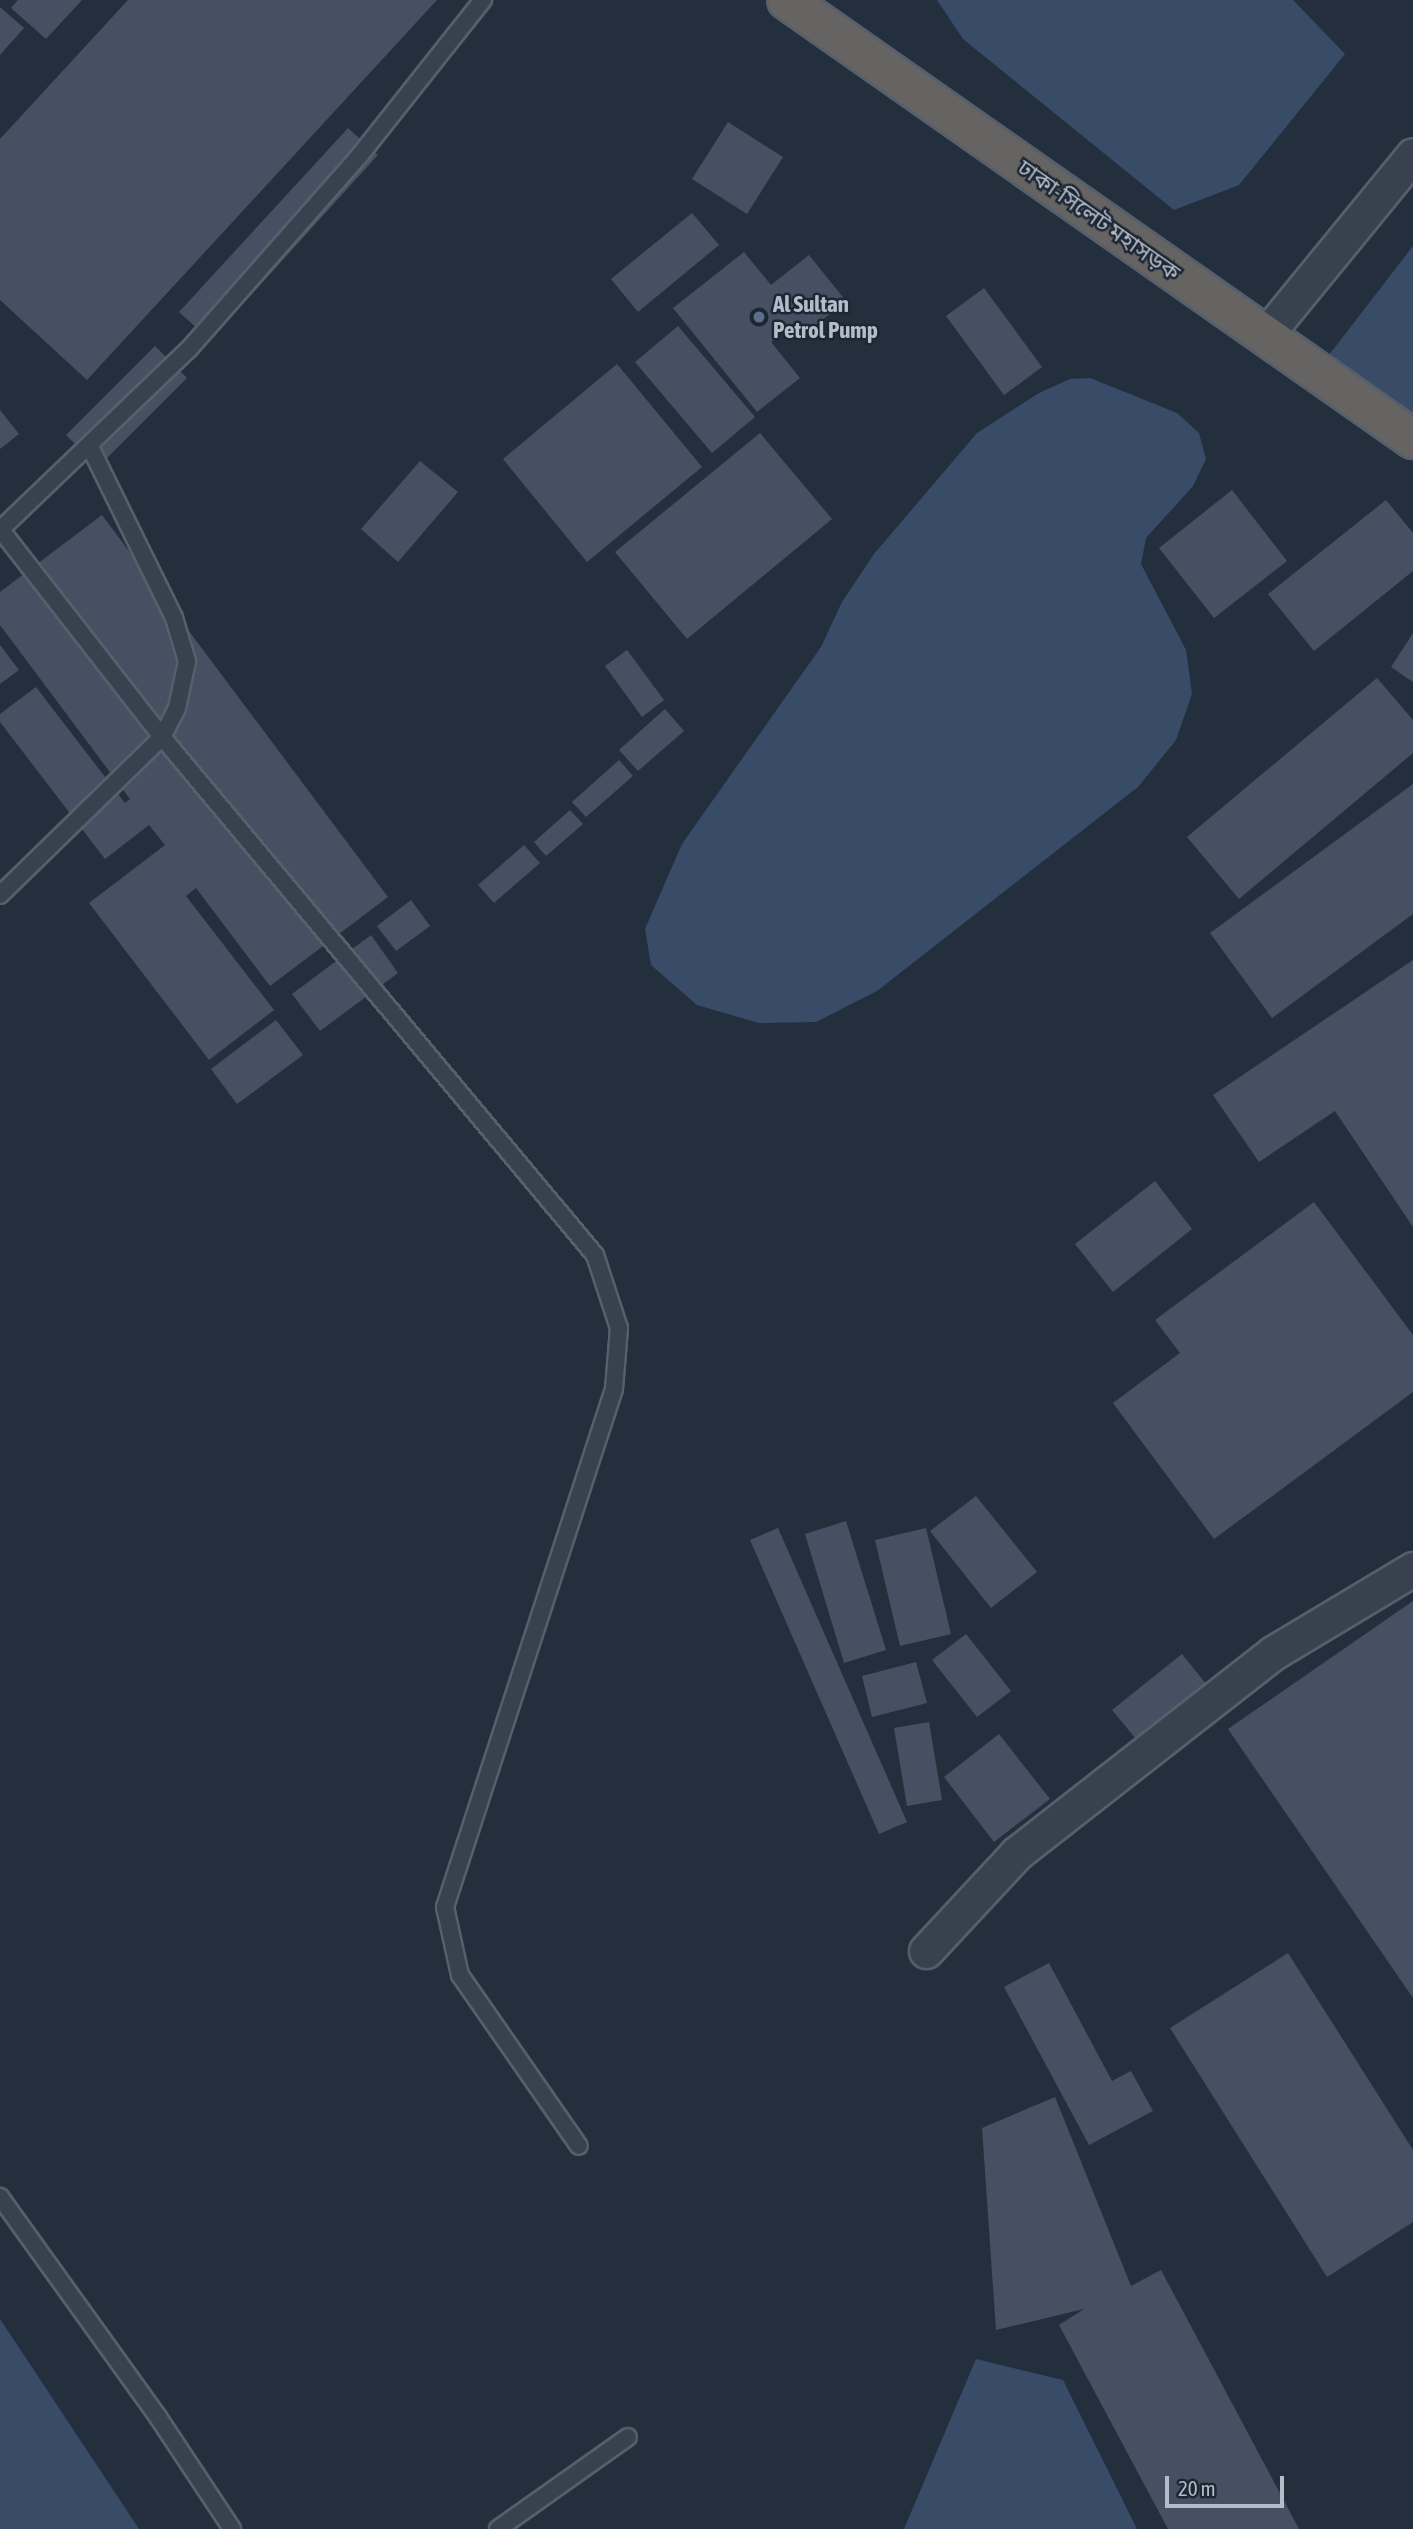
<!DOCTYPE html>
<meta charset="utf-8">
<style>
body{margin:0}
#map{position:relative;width:1413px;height:2529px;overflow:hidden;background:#242f3e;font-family:"Asap Condensed","Noto Sans Bengali",sans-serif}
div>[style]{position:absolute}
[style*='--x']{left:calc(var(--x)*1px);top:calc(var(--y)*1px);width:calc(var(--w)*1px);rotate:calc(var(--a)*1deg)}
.water>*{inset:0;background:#394c67}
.building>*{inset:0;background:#455162}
.roads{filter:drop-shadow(2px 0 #565f6c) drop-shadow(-2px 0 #565f6c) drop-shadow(0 2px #565f6c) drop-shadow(0 -2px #565f6c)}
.service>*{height:16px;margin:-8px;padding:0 8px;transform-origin:8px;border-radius:8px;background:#38414e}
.minor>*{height:33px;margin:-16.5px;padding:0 16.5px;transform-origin:16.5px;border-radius:16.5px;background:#38414e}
.trunk>*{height:38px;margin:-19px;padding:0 19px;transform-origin:19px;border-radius:19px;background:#656462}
.dots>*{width:19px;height:19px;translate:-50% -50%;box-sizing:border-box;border:4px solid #1d2633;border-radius:50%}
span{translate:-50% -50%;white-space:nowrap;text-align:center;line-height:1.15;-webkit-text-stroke:5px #1d2633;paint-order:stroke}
.street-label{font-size:23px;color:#b4bcc9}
.poi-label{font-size:23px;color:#b4bcc9;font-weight:700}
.left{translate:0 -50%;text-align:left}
.scale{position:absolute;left:1165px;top:2476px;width:119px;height:32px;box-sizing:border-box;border:4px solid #b4bcc9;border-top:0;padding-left:9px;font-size:21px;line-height:24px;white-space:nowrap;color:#b4bcc9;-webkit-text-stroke:5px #1d2633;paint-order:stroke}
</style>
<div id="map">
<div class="water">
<i style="clip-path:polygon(937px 0,1293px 0,1345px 54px,1239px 185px,1174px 210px,963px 39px)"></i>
<i style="clip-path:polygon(1413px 246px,1413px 414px,1329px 355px)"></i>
<i style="clip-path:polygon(1090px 378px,1177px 413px,1199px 433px,1206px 459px,1193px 486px,1146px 538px,1141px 564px,1186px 650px,1192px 694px,1176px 740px,1138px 787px,877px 991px,816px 1022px,759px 1023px,697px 1005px,651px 965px,645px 929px,682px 844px,821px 647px,842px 602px,874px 554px,977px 433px,1039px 393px,1070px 379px)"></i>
<i style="clip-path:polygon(0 2319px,139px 2529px,0 2529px)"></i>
<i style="clip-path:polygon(976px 2359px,1063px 2380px,1137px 2529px,904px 2529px)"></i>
</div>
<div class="building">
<i style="clip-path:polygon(18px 0,82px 0,46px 39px,11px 8px)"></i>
<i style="clip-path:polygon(128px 0,437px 0,87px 380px,0 300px,0 139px)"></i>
<i style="clip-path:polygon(0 7px,24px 28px,0 55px)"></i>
<i style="clip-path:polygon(728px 122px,783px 157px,747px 214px,692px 179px)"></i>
<i style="clip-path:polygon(348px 128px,378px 155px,210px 340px,179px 312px)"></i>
<i style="clip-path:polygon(692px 213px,719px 245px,638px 312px,611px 279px)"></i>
<i style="clip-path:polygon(744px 252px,771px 285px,809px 255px,846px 301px,805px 334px,795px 322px,771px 342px,800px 378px,757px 412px,673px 308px)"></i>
<i style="clip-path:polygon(984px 288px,1042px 367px,1004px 395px,946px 316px)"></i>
<i style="clip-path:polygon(678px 326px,755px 417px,712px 453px,635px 362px)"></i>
<i style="clip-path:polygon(155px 346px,187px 378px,98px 467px,66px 435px)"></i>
<i style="clip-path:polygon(617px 364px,702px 467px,587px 562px,503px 459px)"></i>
<i style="clip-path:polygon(0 410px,19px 434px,0 449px)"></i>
<i style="clip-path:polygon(760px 433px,832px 519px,687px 639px,615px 552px)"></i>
<i style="clip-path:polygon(420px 461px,458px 492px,398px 562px,361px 529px)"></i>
<i style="clip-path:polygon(1232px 490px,1287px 561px,1214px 618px,1159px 548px)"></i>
<i style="clip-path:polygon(1386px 500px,1413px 533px,1413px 571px,1314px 651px,1268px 594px)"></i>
<i style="clip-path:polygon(102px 515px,388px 897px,270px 986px,196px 888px,186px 896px,274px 1010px,209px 1060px,89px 903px,165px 845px,149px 825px,105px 859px,0 722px,0 714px,36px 687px,125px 803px,130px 799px,0 625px,0 592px)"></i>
<i style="clip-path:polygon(1413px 633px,1413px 682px,1391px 667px)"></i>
<i style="clip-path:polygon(0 645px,19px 670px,0 684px)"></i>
<i style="clip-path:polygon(627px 650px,664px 700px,642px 717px,605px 666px)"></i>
<i style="clip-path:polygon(1377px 678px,1413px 720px,1413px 753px,1239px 899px,1187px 837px)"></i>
<i style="clip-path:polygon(665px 709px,684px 731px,638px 771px,619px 750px)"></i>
<i style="clip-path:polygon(619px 760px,633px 776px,586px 817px,572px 802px)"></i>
<i style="clip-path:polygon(1413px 784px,1413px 914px,1272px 1018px,1210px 933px)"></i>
<i style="clip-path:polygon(570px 810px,583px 824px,546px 856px,534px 842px)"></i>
<i style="clip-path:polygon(524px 845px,540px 863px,494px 903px,478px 885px)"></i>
<i style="clip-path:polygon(411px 900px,430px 926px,396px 951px,377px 926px)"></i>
<i style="clip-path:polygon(371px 935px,398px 973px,320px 1031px,292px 994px)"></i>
<i style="clip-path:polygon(1413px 960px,1413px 1227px,1335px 1111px,1259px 1162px,1213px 1095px)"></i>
<i style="clip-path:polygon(276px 1020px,303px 1055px,237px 1104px,211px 1069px)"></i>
<i style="clip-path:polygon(1155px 1181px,1192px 1229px,1113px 1292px,1075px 1244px)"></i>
<i style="clip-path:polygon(1314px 1202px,1413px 1335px,1413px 1392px,1214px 1539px,1113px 1403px,1180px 1353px,1155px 1320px)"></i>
<i style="clip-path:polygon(976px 1496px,1037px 1572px,991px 1608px,930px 1531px)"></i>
<i style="clip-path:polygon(846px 1521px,886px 1650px,844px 1663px,805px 1534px)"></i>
<i style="clip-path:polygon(778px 1528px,907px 1822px,879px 1834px,750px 1540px)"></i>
<i style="clip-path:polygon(926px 1528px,951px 1634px,900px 1646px,875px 1540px)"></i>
<i style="clip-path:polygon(1413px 1601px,1413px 1998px,1228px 1729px)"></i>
<i style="clip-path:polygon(966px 1634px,1011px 1691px,977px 1717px,932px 1660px)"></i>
<i style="clip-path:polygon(1182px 1654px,1211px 1690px,1141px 1745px,1112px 1710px)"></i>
<i style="clip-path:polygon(916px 1662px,927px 1703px,872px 1717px,862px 1676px)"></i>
<i style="clip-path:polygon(929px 1722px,942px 1800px,907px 1806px,894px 1728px)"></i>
<i style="clip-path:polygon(999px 1734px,1050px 1799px,994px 1842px,944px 1777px)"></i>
<i style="clip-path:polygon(1288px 1953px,1413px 2150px,1413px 2222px,1327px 2277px,1170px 2028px)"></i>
<i style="clip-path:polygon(1049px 1963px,1112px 2081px,1131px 2071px,1153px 2111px,1089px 2145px,1004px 1987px)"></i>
<i style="clip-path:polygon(1055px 2097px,1131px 2286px,1161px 2270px,1299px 2529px,1168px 2529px,1059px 2325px,1084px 2309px,996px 2330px,982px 2128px)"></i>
</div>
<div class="roads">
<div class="service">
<i style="--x:90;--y:447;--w:191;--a:63.8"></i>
<i style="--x:174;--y:618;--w:45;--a:73.2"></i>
<i style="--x:187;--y:661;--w:48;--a:102"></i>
<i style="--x:177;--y:708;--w:33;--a:117"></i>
<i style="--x:162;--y:737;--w:675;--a:50.11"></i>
<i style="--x:595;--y:1255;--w:77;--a:71.8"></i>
<i style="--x:619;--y:1328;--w:61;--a:94.7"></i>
<i style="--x:614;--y:1389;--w:545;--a:108.07"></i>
<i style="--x:445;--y:1907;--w:70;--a:77.6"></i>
<i style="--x:460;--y:1975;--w:208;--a:55.2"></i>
<i style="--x:0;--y:530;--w:262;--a:-43.8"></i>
<i style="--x:189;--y:349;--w:259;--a:-48.6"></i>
<i style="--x:360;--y:155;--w:198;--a:-51.6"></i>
<i style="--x:0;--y:895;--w:226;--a:-44.3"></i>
<i style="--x:162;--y:737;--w:262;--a:-127.9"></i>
<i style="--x:0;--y:2197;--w:271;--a:54.3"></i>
<i style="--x:158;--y:2417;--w:134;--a:56.5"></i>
<i style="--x:498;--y:2529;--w:159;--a:-35.3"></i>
</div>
<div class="minor">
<i style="--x:1264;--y:337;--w:235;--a:-50.7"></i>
<i style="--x:926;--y:1951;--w:134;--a:-47.1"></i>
<i style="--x:1017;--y:1853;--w:325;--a:-38"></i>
<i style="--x:1273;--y:1653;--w:163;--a:-31"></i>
</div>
<div class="trunk">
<i style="--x:787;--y:0;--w:765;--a:35.04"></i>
</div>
</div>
<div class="dots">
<i style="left:759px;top:317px;background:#5c6f8a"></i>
</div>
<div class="street-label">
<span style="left:1099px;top:220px;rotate:35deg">ঢাকা-সিলেট মহাসড়ক</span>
</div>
<div class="poi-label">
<span class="left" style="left:773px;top:317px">Al Sultan<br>Petrol Pump</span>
</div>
<div class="scale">20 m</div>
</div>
